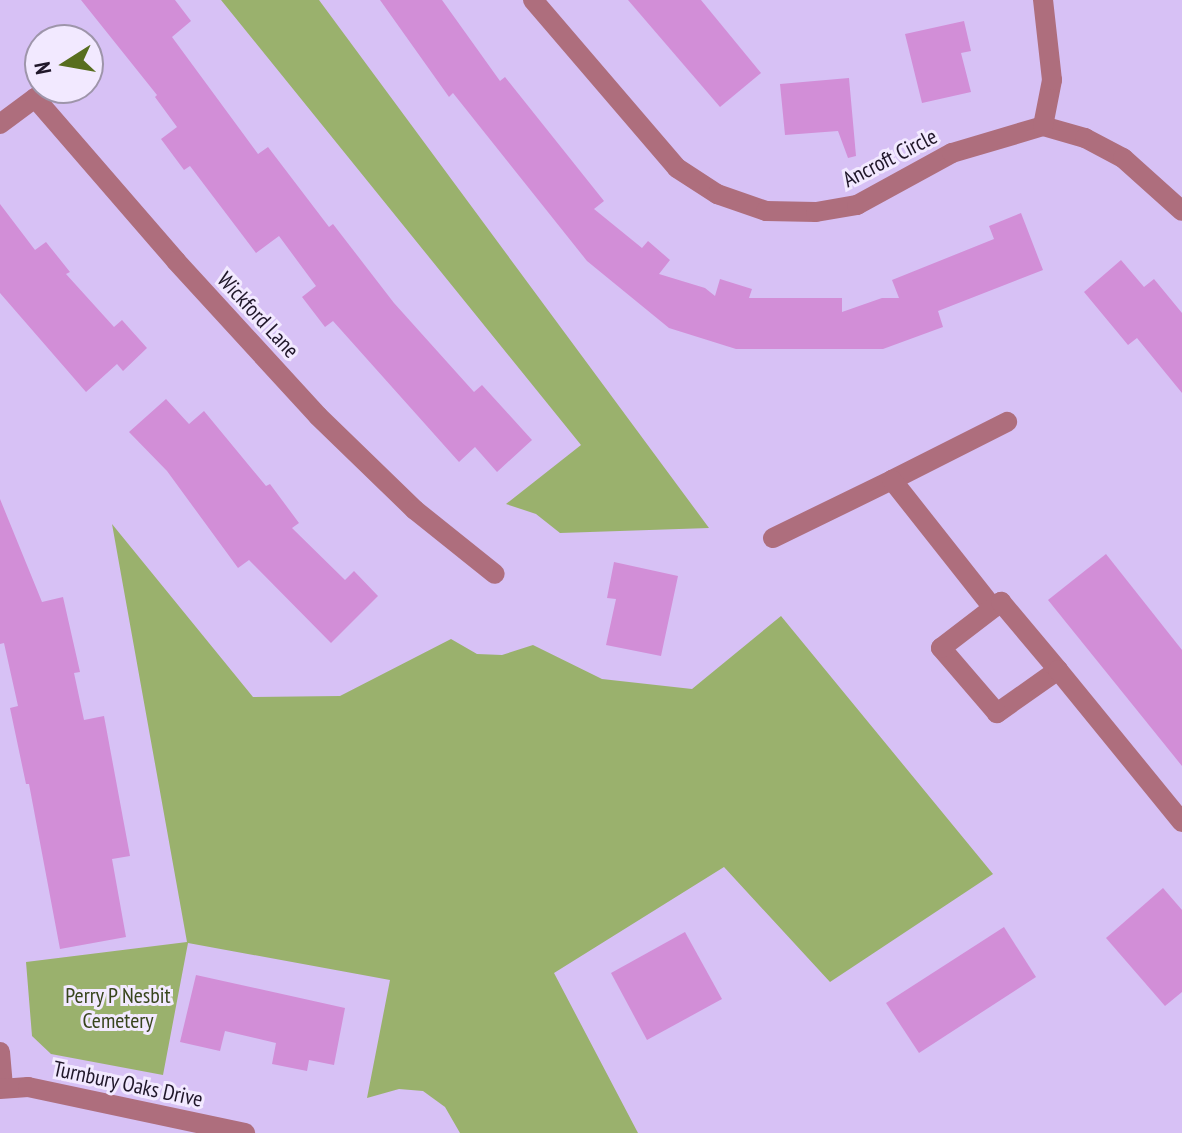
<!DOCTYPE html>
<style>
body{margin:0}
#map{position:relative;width:1182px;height:1133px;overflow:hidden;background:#d7c1f5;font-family:"PT Sans Narrow",sans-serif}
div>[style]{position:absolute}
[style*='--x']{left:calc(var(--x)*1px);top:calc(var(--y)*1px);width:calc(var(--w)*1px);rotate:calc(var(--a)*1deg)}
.green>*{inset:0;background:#9ab16d}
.building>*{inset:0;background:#d28ed7}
.minor>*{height:20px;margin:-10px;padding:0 10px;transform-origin:10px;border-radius:10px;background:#ae6e7d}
span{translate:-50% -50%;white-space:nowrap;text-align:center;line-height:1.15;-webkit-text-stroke:6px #f2e9ff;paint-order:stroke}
.street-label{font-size:22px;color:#20172a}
.park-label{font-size:22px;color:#38451d}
.north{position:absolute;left:24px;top:24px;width:80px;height:80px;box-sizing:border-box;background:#f2e9ff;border:2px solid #9e95aa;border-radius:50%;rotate:259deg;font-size:22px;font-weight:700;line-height:32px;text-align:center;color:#20172a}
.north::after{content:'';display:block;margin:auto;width:28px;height:36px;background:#586e1f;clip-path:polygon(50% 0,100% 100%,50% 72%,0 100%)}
</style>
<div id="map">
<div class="green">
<i style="clip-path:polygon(221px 0,319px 0,709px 528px,560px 533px,536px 514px,506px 504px,581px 445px)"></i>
<i style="clip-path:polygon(112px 524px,253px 697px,340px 696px,451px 639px,477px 654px,502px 655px,533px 645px,602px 679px,692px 689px,781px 616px,993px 874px,830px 982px,724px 867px,554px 973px,638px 1133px,460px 1133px,445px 1107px,423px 1091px,399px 1089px,367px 1098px,390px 980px,188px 943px,163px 1075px,51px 1054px,32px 1036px,26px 962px,187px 942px)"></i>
</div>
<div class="building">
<i style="clip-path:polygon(81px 0,175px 0,191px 21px,172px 37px,258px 154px,268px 147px,329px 227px,333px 224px,394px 303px,474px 392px,482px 385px,532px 440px,497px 472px,475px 447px,459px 462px,333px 321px,325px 327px,302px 297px,316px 286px,279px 236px,256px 253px,190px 166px,184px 170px,161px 139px,177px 127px,155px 97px,157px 95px)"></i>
<i style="clip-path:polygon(380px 0,442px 0,500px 81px,505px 77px,604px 201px,594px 209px,642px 248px,648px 241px,670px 260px,659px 274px,705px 288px,715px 296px,720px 279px,752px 289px,749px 298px,842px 298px,842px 312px,882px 298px,899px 298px,892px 280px,994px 239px,989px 226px,1021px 213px,1043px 270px,938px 311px,943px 327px,883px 349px,736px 349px,669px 328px,587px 261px,453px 93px,449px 97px)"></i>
<i style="clip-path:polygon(628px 0,701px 0,761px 73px,720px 107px)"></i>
<i style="clip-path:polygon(964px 21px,971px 51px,961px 53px,971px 92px,922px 103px,905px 34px)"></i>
<i style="clip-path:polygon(849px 78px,856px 156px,848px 158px,838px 131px,785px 135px,780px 84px)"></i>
<i style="clip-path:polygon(0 204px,35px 250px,46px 242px,70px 272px,66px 274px,114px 327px,122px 320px,147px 348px,123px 371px,117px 364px,86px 392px,0 293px)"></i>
<i style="clip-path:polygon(1121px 260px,1144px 287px,1154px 279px,1182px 313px,1182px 393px,1137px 338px,1128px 345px,1084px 292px)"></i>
<i style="clip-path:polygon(166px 399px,189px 424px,204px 411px,266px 486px,270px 484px,299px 523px,292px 528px,345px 580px,354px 571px,378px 596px,331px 643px,249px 560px,238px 568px,167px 471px,129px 432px)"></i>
<i style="clip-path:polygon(0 499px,42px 602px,63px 597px,80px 672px,74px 673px,84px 720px,104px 716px,130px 856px,112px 859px,126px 937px,60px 949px,29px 784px,26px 784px,10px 708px,18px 706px,4px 643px,0 644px)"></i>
<i style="clip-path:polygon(1106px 554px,1182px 650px,1182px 766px,1048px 600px)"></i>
<i style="clip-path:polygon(614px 562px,678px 576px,661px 656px,606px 645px,616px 599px,607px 598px)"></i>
<i style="clip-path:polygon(1163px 888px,1182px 910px,1182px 992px,1165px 1006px,1106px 938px)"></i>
<i style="clip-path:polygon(1004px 927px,1036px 977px,919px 1053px,886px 1003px)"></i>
<i style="clip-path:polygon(685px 932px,722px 999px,647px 1040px,611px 973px)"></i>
<i style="clip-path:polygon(196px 975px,345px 1008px,334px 1065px,309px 1060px,307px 1071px,272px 1064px,276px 1043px,225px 1031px,220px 1051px,180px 1042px)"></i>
</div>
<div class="minor">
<i style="--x:533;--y:0;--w:221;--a:49.4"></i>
<i style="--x:677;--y:168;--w:48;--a:33"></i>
<i style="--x:717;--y:194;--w:52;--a:19.1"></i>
<i style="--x:766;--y:211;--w:50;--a:1.1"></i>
<i style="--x:816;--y:212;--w:42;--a:-9.7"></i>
<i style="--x:857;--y:205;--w:108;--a:-28.7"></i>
<i style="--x:952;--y:153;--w:95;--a:-16.5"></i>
<i style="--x:1043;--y:126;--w:44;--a:15.9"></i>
<i style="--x:1085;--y:138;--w:43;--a:27.8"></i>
<i style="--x:1123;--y:158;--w:79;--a:41.9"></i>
<i style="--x:0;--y:124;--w:44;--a:-36.6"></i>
<i style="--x:35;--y:98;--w:216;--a:49.1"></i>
<i style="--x:176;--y:261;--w:210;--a:47.5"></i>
<i style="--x:318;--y:416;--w:135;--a:44.1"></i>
<i style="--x:415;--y:510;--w:102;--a:38.7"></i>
<i style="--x:1043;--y:126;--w:47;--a:-78.9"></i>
<i style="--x:1052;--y:80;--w:81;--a:-96.4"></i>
<i style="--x:892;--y:480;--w:129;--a:-26.8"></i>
<i style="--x:773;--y:538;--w:132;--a:-26"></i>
<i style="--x:892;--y:480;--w:163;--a:51.7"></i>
<i style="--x:1058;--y:670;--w:75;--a:144.8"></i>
<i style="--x:997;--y:713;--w:86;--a:-130.7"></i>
<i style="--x:941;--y:648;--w:76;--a:-37.5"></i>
<i style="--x:1001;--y:602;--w:89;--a:50"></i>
<i style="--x:1058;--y:670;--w:196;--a:50.8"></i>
<i style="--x:0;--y:1052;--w:36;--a:85"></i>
<i style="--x:0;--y:1089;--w:28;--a:-4"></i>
<i style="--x:28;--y:1087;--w:222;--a:12"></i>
</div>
<div class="street-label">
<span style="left:890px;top:158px;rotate:-27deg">Ancroft Circle</span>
<span style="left:258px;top:315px;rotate:47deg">Wickford Lane</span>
<span style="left:128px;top:1084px;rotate:12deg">Turnbury Oaks Drive</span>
</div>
<div class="park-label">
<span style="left:118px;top:1008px">Perry P Nesbit<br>Cemetery</span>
</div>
<div class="north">N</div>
</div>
